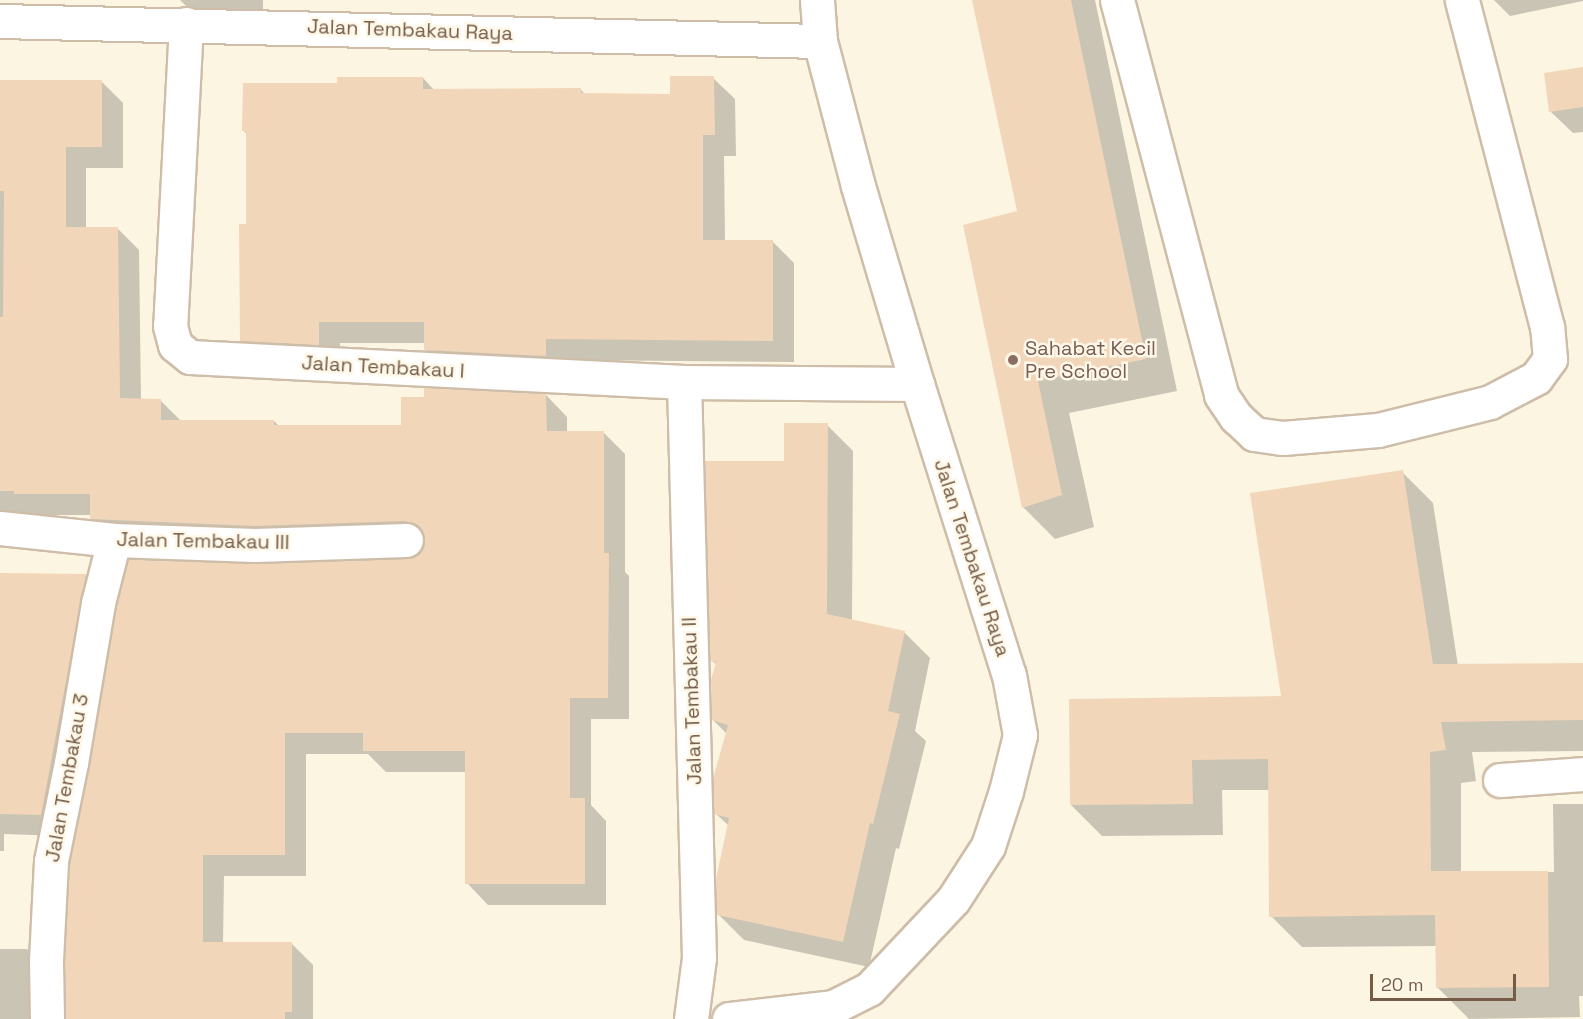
<!DOCTYPE html>
<style>
body{margin:0}
#map{position:relative;width:1583px;height:1019px;overflow:hidden;background:#fcf5e1;font-family:"Space Grotesk",sans-serif}
div>[style]{position:absolute}
[style*='--x']{left:calc(var(--x)*1px);top:calc(var(--y)*1px);width:calc(var(--w)*1px);rotate:calc(var(--a)*1deg)}
.shadow>*{inset:0;background:#0003}
.building>*{inset:0;background:#f2d6b9}
.roads{filter:drop-shadow(2px 0 #cebda8) drop-shadow(-2px 0 #cebda8) drop-shadow(0 2px #cebda8) drop-shadow(0 -2px #cebda8)}
.minor>*{height:33px;margin:-16.5px;padding:0 16.5px;transform-origin:16.5px;border-radius:16.5px;background:#fff}
.dots>*{width:16px;height:16px;translate:-50% -50%;box-sizing:border-box;border:3px solid #fff8e8;border-radius:50%}
span{translate:-50% -50%;white-space:nowrap;text-align:center;line-height:1.15;-webkit-text-stroke:5px #fff8e8;paint-order:stroke}
.street-label{font-size:20px;color:#745c48}
.education-label{font-size:20px;color:#785e54}
.left{translate:0 -50%;text-align:left}
.scale{position:absolute;left:1370px;top:974px;width:146px;height:27px;box-sizing:border-box;border:3px solid #745c48;border-top:0;padding-left:8px;font-size:18px;line-height:21px;white-space:nowrap;color:#745c48;-webkit-text-stroke:4px #fff8e8;paint-order:stroke}
</style>
<div id="map">
<div class="shadow">
<i style="clip-path:polygon(180px 0,263px 0,263px 26px,206px 26px)"></i>
<i style="clip-path:polygon(974px 0,1095px 0,1177px 391px,1069px 413px,1094px 527px,1055px 539px,1023px 507px,1018px 212px)"></i>
<i style="clip-path:polygon(1494px 0,1583px 0,1583px 1px,1510px 16px)"></i>
<i style="clip-path:polygon(1583px 68px,1583px 132px,1573px 133px,1551px 112px)"></i>
<i style="clip-path:polygon(423px 78px,435px 91px,581px 90px,586px 95px,671px 95px,713px 78px,735px 99px,736px 156px,724px 156px,725px 241px,772px 241px,794px 263px,794px 362px,567px 360px,447px 371px,425px 349px,425px 343px,340px 343px,340px 366px,263px 362px,241px 340px,248px 226px,248px 135px,244px 131px,339px 85px)"></i>
<i style="clip-path:polygon(0 81px,101px 81px,123px 103px,123px 168px,86px 168px,86px 228px,117px 228px,139px 250px,141px 400px,160px 400px,182px 422px,274px 421px,279px 426px,402px 427px,546px 395px,567px 417px,567px 432px,604px 433px,625px 454px,625px 572px,629px 576px,629px 719px,591px 719px,591px 805px,606px 821px,606px 905px,488px 905px,467px 883px,467px 772px,386px 772px,368px 754px,306px 754px,306px 876px,224px 876px,223px 943px,291px 943px,313px 965px,313px 1019px,67px 1019px,256px 565px,407px 560px,417px 557px,426px 542px,277px 547px,113px 540px,92px 518px,92px 515px,0 515px)"></i>
<i style="clip-path:polygon(827px 425px,853px 451px,852px 621px,904px 632px,930px 658px,915px 731px,926px 741px,899px 849px,896px 848px,869px 967px,744px 940px,718px 914px,729px 826px,715px 813px,727px 734px,713px 720px,717px 665px,711px 660px,786px 462px)"></i>
<i style="clip-path:polygon(1402px 472px,1433px 503px,1458px 666px,1583px 665px,1583px 751px,1472px 752px,1476px 781px,1461px 783px,1461px 872px,1554px 872px,1553px 804px,1583px 804px,1583px 996px,1579px 996px,1580px 1017px,1469px 1019px,1438px 988px,1437px 946px,1302px 947px,1271px 916px,1270px 790px,1222px 790px,1223px 835px,1102px 836px,1071px 805px,1283px 698px)"></i>
<i style="clip-path:polygon(0 575px,85px 575px,107px 597px,62px 836px,4px 834px,4px 851px,0 851px)"></i>
<i style="clip-path:polygon(0 949px,27px 949px,49px 970px,49px 1019px,0 1019px)"></i>
</div>
<div class="building">
<i style="clip-path:polygon(972px 0,1071px 0,1146px 359px,1038px 381px,1062px 495px,1022px 508px,963px 225px,1017px 211px)"></i>
<i style="clip-path:polygon(1583px 67px,1583px 107px,1549px 112px,1544px 73px)"></i>
<i style="clip-path:polygon(670px 76px,714px 76px,715px 135px,703px 135px,703px 240px,773px 240px,773px 341px,546px 339px,546px 356px,424px 350px,424px 322px,319px 322px,319px 345px,240px 341px,239px 224px,246px 224px,246px 131px,242px 131px,243px 83px,337px 83px,337px 77px,423px 77px,423px 89px,581px 88px,581px 93px,670px 94px)"></i>
<i style="clip-path:polygon(0 80px,102px 80px,102px 147px,66px 147px,66px 227px,118px 227px,120px 398px,161px 399px,161px 420px,274px 420px,274px 425px,401px 425px,401px 397px,424px 397px,424px 388px,546px 394px,547px 431px,604px 431px,604px 553px,609px 553px,608px 698px,570px 698px,570px 798px,585px 798px,585px 884px,465px 884px,465px 751px,363px 751px,363px 733px,285px 733px,285px 855px,203px 855px,203px 942px,292px 942px,292px 1012px,285px 1012px,285px 1019px,66px 1019px,65px 960px,70px 861px,116px 607px,128px 559px,256px 564px,407px 559px,415px 556px,422px 549px,425px 539px,422px 530px,415px 524px,405px 521px,255px 526px,90px 519px,90px 494px,14px 494px,14px 491px,0 491px,0 317px,3px 317px,4px 191px,0 191px)"></i>
<i style="clip-path:polygon(784px 423px,828px 423px,827px 614px,905px 631px,888px 711px,900px 714px,873px 824px,870px 823px,843px 942px,717px 915px,716px 879px,729px 818px,714px 814px,713px 779px,728px 725px,712px 720px,711px 680px,716px 662px,710px 661px,705px 461px,784px 461px)"></i>
<i style="clip-path:polygon(1403px 470px,1433px 664px,1583px 663px,1583px 720px,1441px 722px,1446px 750px,1430px 752px,1431px 871px,1548px 871px,1549px 987px,1436px 988px,1435px 915px,1269px 917px,1268px 759px,1192px 760px,1193px 804px,1070px 805px,1069px 699px,1281px 696px,1250px 493px)"></i>
<i style="clip-path:polygon(0 573px,86px 574px,41px 815px,0 814px)"></i>
</div>
<div class="roads">
<div class="minor">
<i style="--x:817;--y:0;--w:41;--a:85.8"></i>
<i style="--x:820;--y:41;--w:150;--a:75.3"></i>
<i style="--x:858;--y:186;--w:207;--a:73.4"></i>
<i style="--x:917;--y:384;--w:305;--a:72.5"></i>
<i style="--x:1009;--y:675;--w:61;--a:79.6"></i>
<i style="--x:1020;--y:735;--w:58;--a:104"></i>
<i style="--x:1006;--y:791;--w:58;--a:108.1"></i>
<i style="--x:988;--y:846;--w:64;--a:122.9"></i>
<i style="--x:953;--y:900;--w:122;--a:133.3"></i>
<i style="--x:869;--y:989;--w:40;--a:153.4"></i>
<i style="--x:833;--y:1007;--w:12;--a:99"></i>
<i style="--x:1117;--y:0;--w:408;--a:75.2"></i>
<i style="--x:1221;--y:395;--w:27;--a:56"></i>
<i style="--x:1236;--y:417;--w:25;--a:43"></i>
<i style="--x:1254;--y:434;--w:29;--a:8"></i>
<i style="--x:1283;--y:438;--w:95;--a:-4.8"></i>
<i style="--x:1378;--y:430;--w:115;--a:-14"></i>
<i style="--x:1490;--y:402;--w:52;--a:-27.6"></i>
<i style="--x:1536;--y:378;--w:24;--a:-54"></i>
<i style="--x:1550;--y:359;--w:32;--a:-95"></i>
<i style="--x:1547;--y:327;--w:338;--a:-104.6"></i>
<i style="--x:0;--y:21;--w:820;--a:1.4"></i>
<i style="--x:186;--y:24;--w:302;--a:93"></i>
<i style="--x:170;--y:326;--w:20;--a:75"></i>
<i style="--x:175;--y:345;--w:19;--a:39"></i>
<i style="--x:190;--y:357;--w:495;--a:2.9"></i>
<i style="--x:684;--y:382;--w:233;--a:0.5"></i>
<i style="--x:684;--y:382;--w:576;--a:88.51"></i>
<i style="--x:699;--y:958;--w:62;--a:97.5"></i>
<i style="--x:0;--y:528;--w:115;--a:6"></i>
<i style="--x:114;--y:540;--w:141;--a:2"></i>
<i style="--x:255;--y:545;--w:151;--a:-1.9"></i>
<i style="--x:1500;--y:780;--w:83;--a:-4.1"></i>
<i style="--x:47;--y:1019;--w:59;--a:-91"></i>
<i style="--x:46;--y:960;--w:99;--a:-87.1"></i>
<i style="--x:51;--y:861;--w:100;--a:-78.5"></i>
<i style="--x:71;--y:763;--w:162;--a:-80.4"></i>
<i style="--x:98;--y:603;--w:65;--a:-75.7"></i>
<i style="--x:729;--y:1019;--w:105;--a:-6.6"></i>
</div>
</div>
<div class="dots">
<i style="left:1013px;top:360px;background:#8d6e63"></i>
</div>
<div class="street-label">
<span style="left:410px;top:30px;rotate:2deg">Jalan Tembakau Raya</span>
<span style="left:383px;top:367px;rotate:3deg">Jalan Tembakau I</span>
<span style="left:203px;top:541px;rotate:1deg">Jalan Tembakau III</span>
<span style="left:972px;top:558px;rotate:72deg">Jalan Tembakau Raya</span>
<span style="left:692px;top:701px;rotate:-92deg">Jalan Tembakau II</span>
<span style="left:67px;top:778px;rotate:-80deg">Jalan Tembakau 3</span>
</div>
<div class="education-label">
<span class="left" style="left:1025px;top:360px">Sahabat Kecil<br>Pre School</span>
</div>
<div class="scale">20 m</div>
</div>
